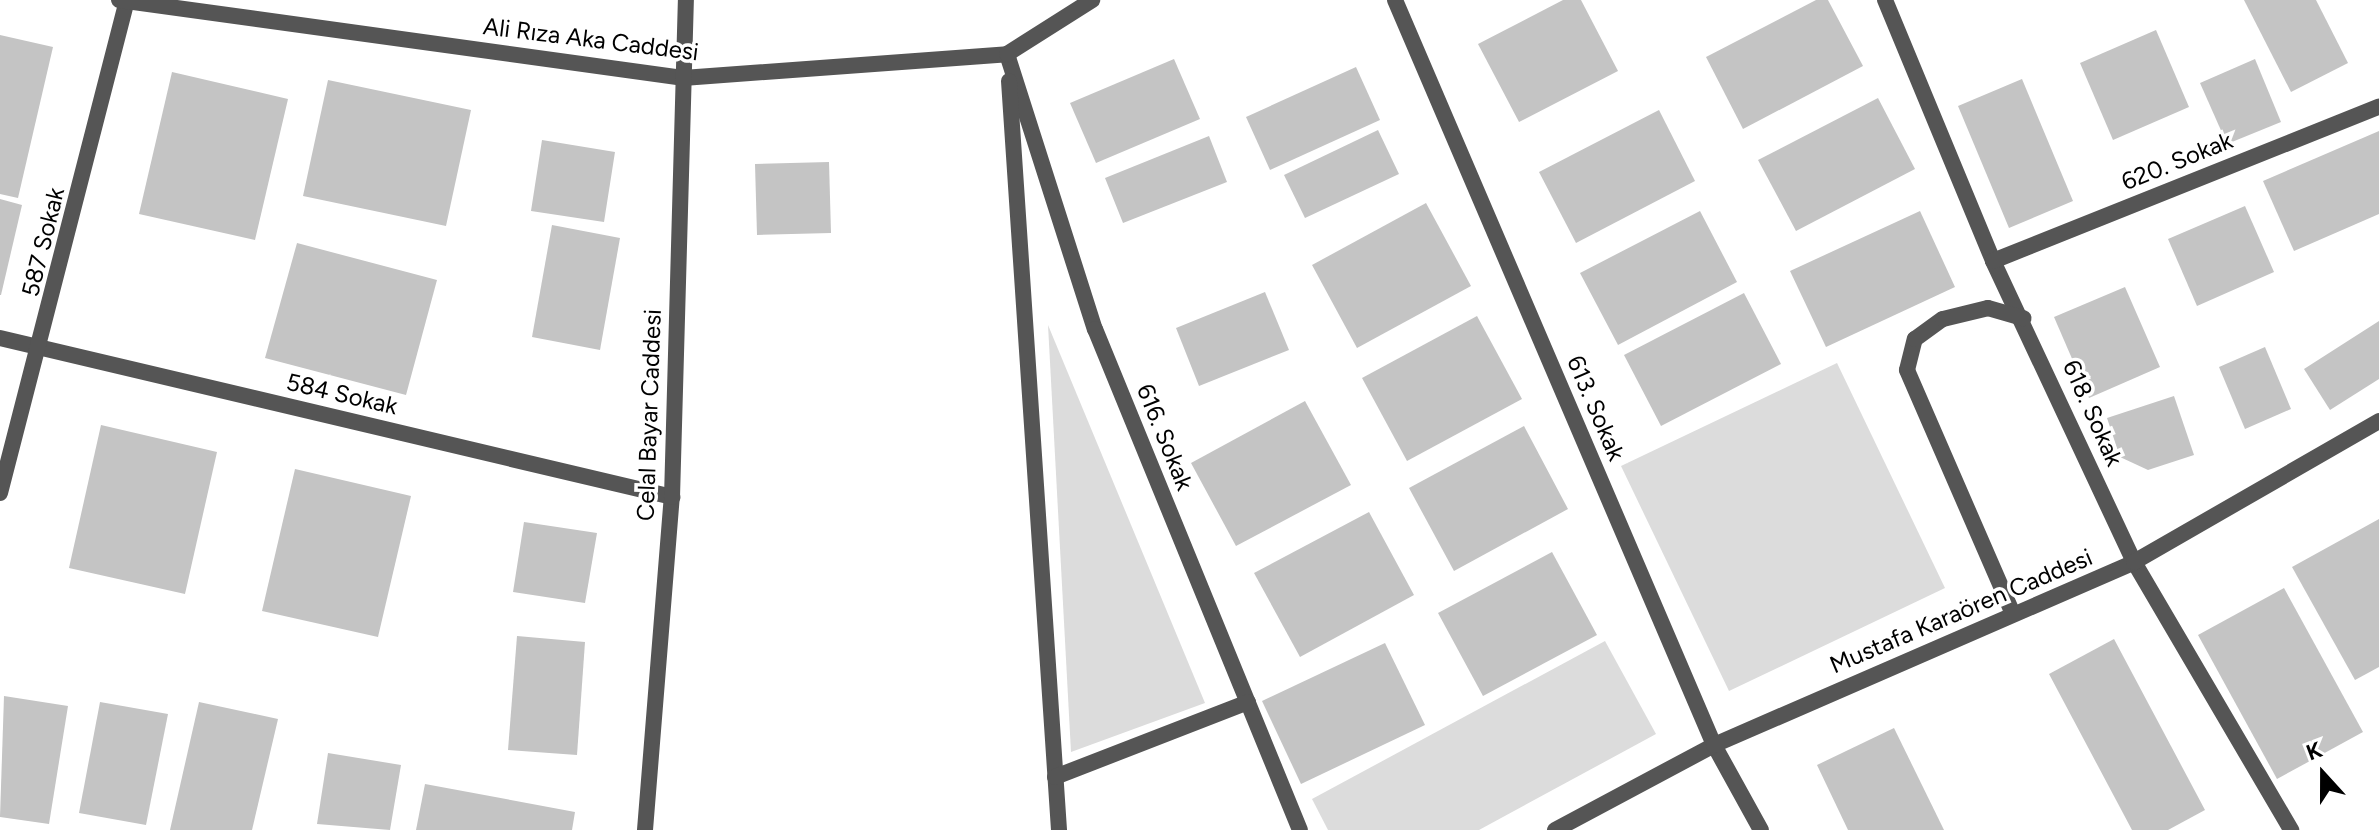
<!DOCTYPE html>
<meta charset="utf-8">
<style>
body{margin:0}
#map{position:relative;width:2379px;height:830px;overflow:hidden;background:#fff;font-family:Figtree,sans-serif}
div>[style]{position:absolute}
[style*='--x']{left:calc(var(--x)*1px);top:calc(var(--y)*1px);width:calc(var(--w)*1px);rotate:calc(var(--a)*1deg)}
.green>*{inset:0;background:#dcdcdc}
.building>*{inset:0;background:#c4c4c4}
.minor>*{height:16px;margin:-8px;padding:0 8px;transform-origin:8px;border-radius:8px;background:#555}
.tertiary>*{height:16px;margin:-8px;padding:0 8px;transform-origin:8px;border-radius:8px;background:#555}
span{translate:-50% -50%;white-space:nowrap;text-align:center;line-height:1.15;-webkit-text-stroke:7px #fff;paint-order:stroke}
.street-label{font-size:24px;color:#000}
.north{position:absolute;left:2283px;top:734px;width:80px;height:80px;-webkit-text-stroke:6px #fff;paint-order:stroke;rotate:339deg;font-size:22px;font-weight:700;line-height:32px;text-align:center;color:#000}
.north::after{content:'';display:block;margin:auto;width:28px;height:36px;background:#000;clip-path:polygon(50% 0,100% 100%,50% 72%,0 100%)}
</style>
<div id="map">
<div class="green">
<i style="clip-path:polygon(1048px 325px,1205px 703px,1071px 752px)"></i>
<i style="clip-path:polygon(1837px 363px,1945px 588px,1729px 691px,1621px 466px)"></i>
<i style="clip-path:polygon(1605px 641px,1656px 734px,1479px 830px,1328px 830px,1312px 799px)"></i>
</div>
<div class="building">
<i style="clip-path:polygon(1563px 0,1581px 0,1618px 71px,1519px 122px,1478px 44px)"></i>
<i style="clip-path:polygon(1816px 0,1828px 0,1863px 66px,1743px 129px,1706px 57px)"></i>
<i style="clip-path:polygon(2244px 0,2316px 0,2348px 63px,2291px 92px)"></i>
<i style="clip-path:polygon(2156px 30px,2189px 107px,2113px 140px,2080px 63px)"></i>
<i style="clip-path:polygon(0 35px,53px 47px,18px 198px,0 194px)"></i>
<i style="clip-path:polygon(1174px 59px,1200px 119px,1096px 163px,1070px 103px)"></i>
<i style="clip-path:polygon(2255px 59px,2281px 122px,2227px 144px,2200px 83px)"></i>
<i style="clip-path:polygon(1356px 67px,1380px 120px,1270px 170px,1246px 117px)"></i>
<i style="clip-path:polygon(172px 72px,288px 99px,255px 240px,139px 214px)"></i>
<i style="clip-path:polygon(2022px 79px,2073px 201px,2009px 228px,1958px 106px)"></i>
<i style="clip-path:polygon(328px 80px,471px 110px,446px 226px,303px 196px)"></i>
<i style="clip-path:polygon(1878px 98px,1915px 169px,1796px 231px,1758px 160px)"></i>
<i style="clip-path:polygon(1659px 110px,1695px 181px,1576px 243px,1539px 172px)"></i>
<i style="clip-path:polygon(1378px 130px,1399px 174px,1305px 218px,1284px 175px)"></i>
<i style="clip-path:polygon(2379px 131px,2379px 214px,2294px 251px,2263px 181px)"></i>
<i style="clip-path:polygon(1209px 136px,1227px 182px,1123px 223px,1105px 178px)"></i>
<i style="clip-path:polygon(542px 140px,615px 152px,604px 222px,531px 211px)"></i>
<i style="clip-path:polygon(829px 162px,831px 233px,757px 235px,755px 164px)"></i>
<i style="clip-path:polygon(0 199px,22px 205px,1px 295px,0 295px)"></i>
<i style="clip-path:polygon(1426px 203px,1471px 286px,1357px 348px,1312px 265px)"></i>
<i style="clip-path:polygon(2245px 206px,2274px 272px,2197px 306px,2168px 239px)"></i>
<i style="clip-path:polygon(1700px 211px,1737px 282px,1618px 345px,1580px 273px)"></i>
<i style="clip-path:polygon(1920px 211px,1955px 287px,1826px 347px,1790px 271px)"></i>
<i style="clip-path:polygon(552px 225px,620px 238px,600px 350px,532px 337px)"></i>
<i style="clip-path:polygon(297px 243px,437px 280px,406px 395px,265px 358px)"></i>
<i style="clip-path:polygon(2125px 287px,2160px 367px,2089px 398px,2054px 317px)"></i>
<i style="clip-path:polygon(1265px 292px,1289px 350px,1199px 386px,1176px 328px)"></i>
<i style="clip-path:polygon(1744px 293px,1781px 364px,1661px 426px,1624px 355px)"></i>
<i style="clip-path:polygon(1477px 316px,1522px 399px,1407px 461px,1362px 378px)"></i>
<i style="clip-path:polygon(2379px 321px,2379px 379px,2330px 410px,2304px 369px)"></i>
<i style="clip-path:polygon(2265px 347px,2291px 409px,2245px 429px,2219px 367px)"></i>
<i style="clip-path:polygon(2174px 396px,2194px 455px,2148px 470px,2120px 457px,2107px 418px)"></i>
<i style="clip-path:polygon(1305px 401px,1351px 485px,1236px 546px,1191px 463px)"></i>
<i style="clip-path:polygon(101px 425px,217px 452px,185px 594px,69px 568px)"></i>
<i style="clip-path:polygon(1524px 426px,1568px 509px,1454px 571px,1409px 488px)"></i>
<i style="clip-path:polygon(295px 469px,411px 496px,378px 637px,262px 611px)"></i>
<i style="clip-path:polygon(1369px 512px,1414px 595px,1300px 657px,1254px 573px)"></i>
<i style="clip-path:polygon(2379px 519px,2379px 667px,2355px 680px,2292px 567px)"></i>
<i style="clip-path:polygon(524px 522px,597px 533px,585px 603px,513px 592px)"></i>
<i style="clip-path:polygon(1552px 552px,1597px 635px,1483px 696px,1438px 613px)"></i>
<i style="clip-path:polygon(2284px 588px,2363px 732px,2277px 779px,2198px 635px)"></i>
<i style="clip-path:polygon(517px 636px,585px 642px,577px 755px,508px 750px)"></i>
<i style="clip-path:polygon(2114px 639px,2205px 810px,2168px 830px,2132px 830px,2049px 674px)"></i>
<i style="clip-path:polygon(1385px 643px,1425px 725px,1301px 784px,1262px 701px)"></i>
<i style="clip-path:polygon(4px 696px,68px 706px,49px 824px,0 817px)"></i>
<i style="clip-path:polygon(100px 702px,168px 714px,146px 825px,79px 813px)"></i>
<i style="clip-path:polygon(199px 702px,278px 719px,252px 830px,170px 830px)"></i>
<i style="clip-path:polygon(1894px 728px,1944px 830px,1848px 830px,1817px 765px)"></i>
<i style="clip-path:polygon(328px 753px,401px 765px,390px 830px,317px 824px)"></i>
<i style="clip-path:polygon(425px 784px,575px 812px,572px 830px,416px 830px)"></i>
</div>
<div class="minor">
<i style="--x:1395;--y:0;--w:810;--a:66.82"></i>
<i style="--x:1714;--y:745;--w:97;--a:61.1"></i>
<i style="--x:1885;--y:0;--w:282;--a:67.5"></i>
<i style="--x:1993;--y:261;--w:332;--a:64.9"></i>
<i style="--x:2134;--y:562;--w:311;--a:59.6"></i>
<i style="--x:1007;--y:54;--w:289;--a:72.3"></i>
<i style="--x:1095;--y:329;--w:541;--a:67.75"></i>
<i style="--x:1009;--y:81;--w:751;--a:86.18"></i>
<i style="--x:1993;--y:261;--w:416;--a:-21.8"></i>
<i style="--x:0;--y:338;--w:691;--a:13.31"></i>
<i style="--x:0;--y:493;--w:509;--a:-75.55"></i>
<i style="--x:2013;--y:614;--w:266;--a:-113.5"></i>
<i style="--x:1907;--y:370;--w:32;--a:-76"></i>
<i style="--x:1915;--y:339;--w:34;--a:-36"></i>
<i style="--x:1943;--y:319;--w:46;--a:-13.7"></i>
<i style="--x:1988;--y:308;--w:37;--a:16"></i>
<i style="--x:1055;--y:777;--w:207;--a:-21.2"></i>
<i style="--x:1555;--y:830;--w:180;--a:-28.1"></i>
<i style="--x:1714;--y:745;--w:458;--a:-23.5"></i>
<i style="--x:2134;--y:562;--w:283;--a:-29.9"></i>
</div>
<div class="tertiary">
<i style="--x:119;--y:0;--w:569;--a:7.87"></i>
<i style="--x:683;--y:78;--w:325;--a:-4.2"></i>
<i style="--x:1007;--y:54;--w:101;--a:-32.4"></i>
<i style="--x:645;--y:830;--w:334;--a:-85.4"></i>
<i style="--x:672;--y:497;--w:497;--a:-88.4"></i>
</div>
<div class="street-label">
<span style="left:591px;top:39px;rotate:7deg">Ali Rıza Aka Caddesi</span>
<span style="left:2177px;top:161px;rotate:-22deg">620. Sokak</span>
<span style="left:43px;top:242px;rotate:-76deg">587 Sokak</span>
<span style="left:342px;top:394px;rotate:13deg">584 Sokak</span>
<span style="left:1596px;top:408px;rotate:67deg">613. Sokak</span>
<span style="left:2093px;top:413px;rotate:66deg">618. Sokak</span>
<span style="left:649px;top:415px;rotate:-88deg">Celal Bayar Caddesi</span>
<span style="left:1165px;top:437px;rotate:68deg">616. Sokak</span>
<span style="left:1961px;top:611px;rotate:-23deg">Mustafa Karaören Caddesi</span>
</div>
<div class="north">K</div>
</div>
